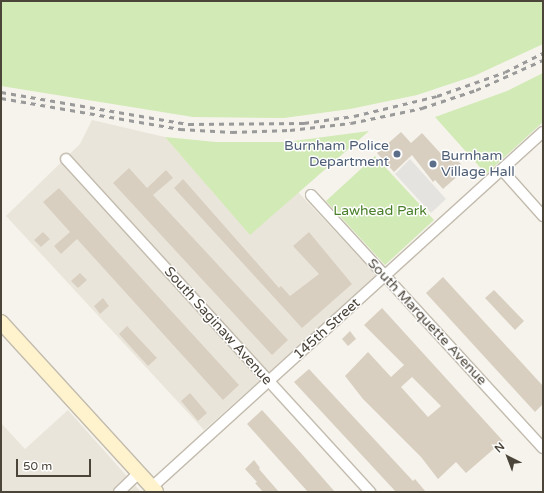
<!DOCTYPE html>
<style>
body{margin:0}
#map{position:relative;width:544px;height:493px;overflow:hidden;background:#f6f3ec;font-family:"Varela Round",sans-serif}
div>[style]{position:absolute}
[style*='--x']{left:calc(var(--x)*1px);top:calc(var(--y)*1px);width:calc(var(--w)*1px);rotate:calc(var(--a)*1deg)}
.residential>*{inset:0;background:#eae5da}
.green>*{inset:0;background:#d2eab5}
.parking>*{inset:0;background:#e5e3e0}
.building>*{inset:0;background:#d8cfc1}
.roads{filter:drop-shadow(1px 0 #c2bbae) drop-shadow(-1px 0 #c2bbae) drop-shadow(0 1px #c2bbae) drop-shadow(0 -1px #c2bbae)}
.minor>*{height:10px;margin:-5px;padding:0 5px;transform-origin:5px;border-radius:5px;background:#fff}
.secondary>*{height:14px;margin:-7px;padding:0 7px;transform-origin:7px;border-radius:7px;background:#fff3cd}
.rail>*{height:3px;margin-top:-1.5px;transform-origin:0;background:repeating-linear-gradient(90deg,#9a9a9a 0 5px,transparent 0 10px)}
.dots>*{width:11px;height:11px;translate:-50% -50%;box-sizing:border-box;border:2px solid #fff;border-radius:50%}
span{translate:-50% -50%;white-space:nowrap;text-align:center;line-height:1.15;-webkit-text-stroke:3px #fff;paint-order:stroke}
.service-label{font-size:14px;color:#4e5e75}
.right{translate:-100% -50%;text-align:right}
.left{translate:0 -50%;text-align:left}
.park-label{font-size:14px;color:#4a7f2a}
.street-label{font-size:14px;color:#4b4439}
.frame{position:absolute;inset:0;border:2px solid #4b4439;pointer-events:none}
.north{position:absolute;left:488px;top:437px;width:40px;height:40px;-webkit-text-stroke:3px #fff;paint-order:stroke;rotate:318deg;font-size:11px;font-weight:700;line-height:16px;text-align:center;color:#4b4439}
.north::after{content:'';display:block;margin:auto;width:14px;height:18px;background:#4b4439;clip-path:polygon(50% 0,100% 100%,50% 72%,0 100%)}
.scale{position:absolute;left:16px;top:459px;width:75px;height:18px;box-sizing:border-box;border:2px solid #4b4439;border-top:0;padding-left:5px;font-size:12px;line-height:14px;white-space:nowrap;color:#4b4439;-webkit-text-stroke:3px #fff;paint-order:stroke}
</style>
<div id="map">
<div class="residential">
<i style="clip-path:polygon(92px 120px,165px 137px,250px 234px,298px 192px,377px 276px,204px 430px,6px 216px,80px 144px)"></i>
<i style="clip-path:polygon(68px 410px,141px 492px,1px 492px,1px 423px,25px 449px)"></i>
</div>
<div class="green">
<i style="clip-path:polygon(1px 1px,543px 1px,543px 44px,474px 76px,417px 95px,350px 109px,284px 118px,193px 117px,1px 86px)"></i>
<i style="clip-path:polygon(543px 73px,543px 122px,486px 174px,435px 117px,507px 91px)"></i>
<i style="clip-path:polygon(369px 131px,250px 235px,165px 137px,216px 142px,286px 142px)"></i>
<i style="clip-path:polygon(375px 156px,434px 220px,385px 265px,326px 201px)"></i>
</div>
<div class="parking">
<i style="clip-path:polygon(410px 159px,446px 199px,431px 213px,395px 174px)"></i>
</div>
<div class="building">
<i style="clip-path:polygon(401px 132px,411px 143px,422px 133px,443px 156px,448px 151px,461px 164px,455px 169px,460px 174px,443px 189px,435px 180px,433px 182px,412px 155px,394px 172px,377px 153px)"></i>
<i style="clip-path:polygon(129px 168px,147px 188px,166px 170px,173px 178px,153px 195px,288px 340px,272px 355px,113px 183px)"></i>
<i style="clip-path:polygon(183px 179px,279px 288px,281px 286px,290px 296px,319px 274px,293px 246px,309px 232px,352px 284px,302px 328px,174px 188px)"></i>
<i style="clip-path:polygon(59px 188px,239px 385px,223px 400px,77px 239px,61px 254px,54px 246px,70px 232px,43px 202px)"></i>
<i style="clip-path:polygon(43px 232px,50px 239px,41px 247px,34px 240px)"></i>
<i style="clip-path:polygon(80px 273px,87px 280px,78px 288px,71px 281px)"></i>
<i style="clip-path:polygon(443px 277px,543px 386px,543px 404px,535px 412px,426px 293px)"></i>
<i style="clip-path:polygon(494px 290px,524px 321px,515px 330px,485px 298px)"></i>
<i style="clip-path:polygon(103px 298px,109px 306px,100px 314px,94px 306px)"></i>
<i style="clip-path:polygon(evenodd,382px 308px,503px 441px,466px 473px,456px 462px,438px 479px,421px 457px,363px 399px,345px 376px,368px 352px,391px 377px,404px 365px,364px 325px,382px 308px,412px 377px,441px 406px,428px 417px,401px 387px,412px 377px)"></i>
<i style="clip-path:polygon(127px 326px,157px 358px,148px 366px,119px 334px)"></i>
<i style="clip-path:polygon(350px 331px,356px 339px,348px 346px,342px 339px)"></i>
<i style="clip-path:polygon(309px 369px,413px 481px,415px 479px,426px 492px,396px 492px,294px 382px)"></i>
<i style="clip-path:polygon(190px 393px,207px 413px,198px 421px,181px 401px)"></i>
<i style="clip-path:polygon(262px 410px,300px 452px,335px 492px,308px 492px,264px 443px,247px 424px)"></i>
<i style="clip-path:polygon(254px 460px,260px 468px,259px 469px,279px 492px,263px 492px,255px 483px,257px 482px,245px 469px)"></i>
</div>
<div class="roads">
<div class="minor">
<i style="--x:66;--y:159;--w:451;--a:47.6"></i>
<i style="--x:502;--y:170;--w:62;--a:48.3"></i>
<i style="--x:311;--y:195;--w:343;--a:47.5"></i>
<i style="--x:152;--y:487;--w:528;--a:-42.24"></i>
<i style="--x:119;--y:492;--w:28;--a:-44"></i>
</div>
<div class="secondary">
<i style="--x:1;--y:322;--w:230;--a:47.6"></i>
</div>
</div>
<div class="rail">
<i style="--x:1;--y:92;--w:191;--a:9.7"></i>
<i style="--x:189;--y:124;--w:115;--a:-0.5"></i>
<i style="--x:304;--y:123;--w:50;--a:-8"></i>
<i style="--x:354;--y:116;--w:85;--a:-13.5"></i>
<i style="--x:437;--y:96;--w:72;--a:-19.4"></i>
<i style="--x:505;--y:72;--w:42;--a:-26.6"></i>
<i style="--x:1;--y:98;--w:182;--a:9.8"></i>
<i style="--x:180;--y:129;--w:52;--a:3.3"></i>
<i style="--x:232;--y:132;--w:58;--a:-2"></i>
<i style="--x:290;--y:130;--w:61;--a:-6.5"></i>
<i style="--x:351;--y:123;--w:73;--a:-11.9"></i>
<i style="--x:422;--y:108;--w:57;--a:-18.4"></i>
<i style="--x:476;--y:90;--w:73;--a:-24.1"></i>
</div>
<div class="dots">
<i style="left:397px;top:154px;background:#5c6f8a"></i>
<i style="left:433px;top:164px;background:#5c6f8a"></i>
</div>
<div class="service-label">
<span class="right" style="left:389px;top:154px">Burnham Police<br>Department</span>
<span class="left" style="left:441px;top:164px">Burnham<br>Village Hall</span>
</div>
<div class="park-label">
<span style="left:380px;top:211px">Lawhead Park</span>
</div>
<div class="street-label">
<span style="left:427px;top:322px;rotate:47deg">South Marquette Avenue</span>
<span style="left:218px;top:326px;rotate:48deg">South Saginaw Avenue</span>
<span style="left:327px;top:329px;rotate:-42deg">145th Street</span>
</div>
<div class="frame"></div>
<div class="north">N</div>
<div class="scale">50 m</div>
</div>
